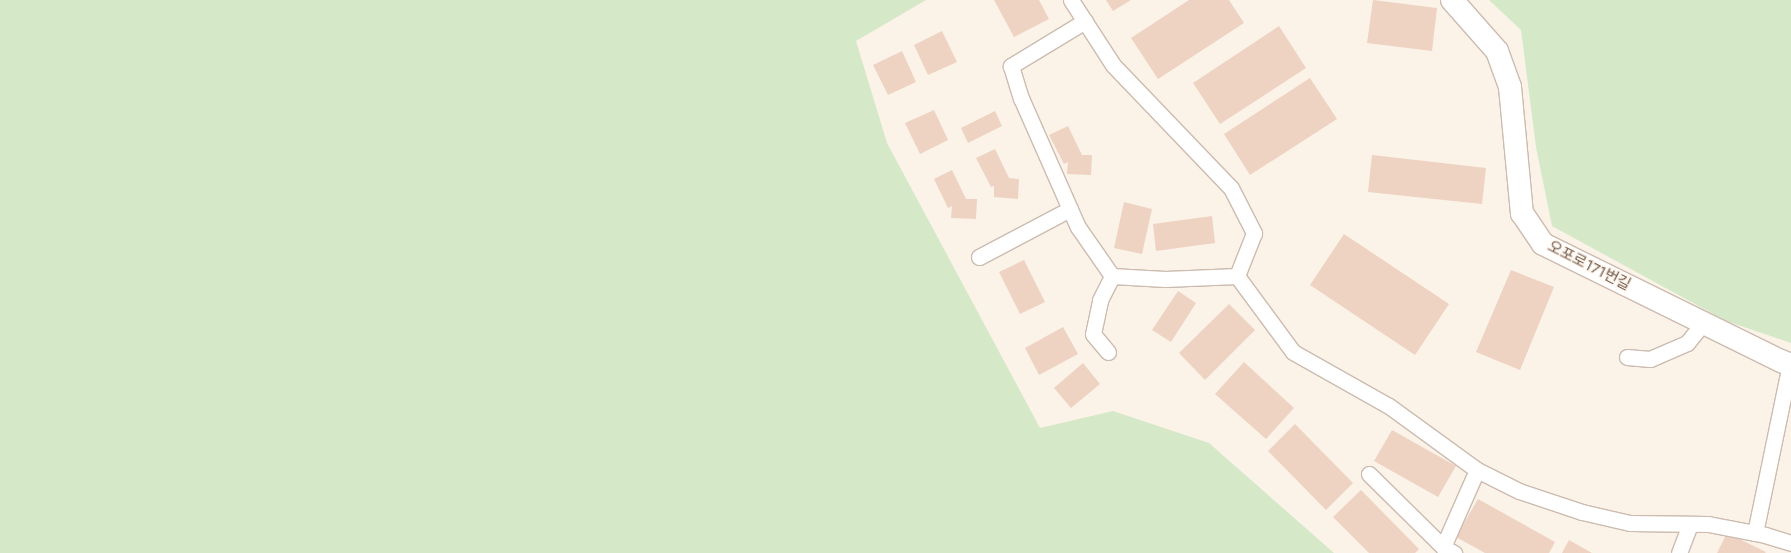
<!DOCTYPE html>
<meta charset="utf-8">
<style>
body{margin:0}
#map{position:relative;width:1791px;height:553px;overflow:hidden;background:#fbf3e8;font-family:Jost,"Noto Sans KR",sans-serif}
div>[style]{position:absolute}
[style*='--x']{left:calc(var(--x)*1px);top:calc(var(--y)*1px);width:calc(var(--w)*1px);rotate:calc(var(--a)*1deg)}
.green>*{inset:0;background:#d5e8c7}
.building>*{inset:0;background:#eed2c2}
.roads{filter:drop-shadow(1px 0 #ccbbaf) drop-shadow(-1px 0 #ccbbaf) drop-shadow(0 1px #ccbbaf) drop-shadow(0 -1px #ccbbaf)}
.service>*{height:15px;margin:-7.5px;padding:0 7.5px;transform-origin:7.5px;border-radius:7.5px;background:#fff}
.minor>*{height:22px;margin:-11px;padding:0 11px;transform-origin:11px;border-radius:11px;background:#fff}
span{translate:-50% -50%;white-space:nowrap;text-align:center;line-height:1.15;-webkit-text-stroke:3px #fef7ee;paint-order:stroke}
.street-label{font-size:15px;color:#735a4e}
</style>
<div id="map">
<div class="green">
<i style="clip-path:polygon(0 0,926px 0,856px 41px,887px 143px,1040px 428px,1113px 411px,1209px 443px,1334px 553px,0 553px)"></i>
<i style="clip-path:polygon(1489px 0,1791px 0,1791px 343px,1726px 321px,1552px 226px,1536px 147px,1521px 30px)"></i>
</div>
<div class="building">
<i style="clip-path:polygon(994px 0,1039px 0,1049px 19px,1014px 37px)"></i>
<i style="clip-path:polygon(1106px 0,1131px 0,1113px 11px)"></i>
<i style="clip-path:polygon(1189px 0,1229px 0,1244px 23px,1158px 79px,1131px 38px)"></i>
<i style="clip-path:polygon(1373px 0,1437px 8px,1432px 51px,1367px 43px)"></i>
<i style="clip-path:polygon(1279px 26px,1306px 68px,1220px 124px,1193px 83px)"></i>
<i style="clip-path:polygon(942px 31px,957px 62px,928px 75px,914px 45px)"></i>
<i style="clip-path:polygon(902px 51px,916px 82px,888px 95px,873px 65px)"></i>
<i style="clip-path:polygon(1310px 78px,1337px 119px,1250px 175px,1224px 134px)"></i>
<i style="clip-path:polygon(934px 110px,948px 140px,920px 154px,905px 123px)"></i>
<i style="clip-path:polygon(995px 111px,1002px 126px,968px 143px,961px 128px)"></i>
<i style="clip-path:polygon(1068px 126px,1082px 155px,1092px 155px,1091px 175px,1067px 174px,1068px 162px,1064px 164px,1049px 135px)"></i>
<i style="clip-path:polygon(995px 149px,1009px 178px,1019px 179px,1018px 199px,994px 197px,994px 186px,991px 187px,976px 158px)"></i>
<i style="clip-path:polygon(1372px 155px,1486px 168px,1482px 204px,1368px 192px)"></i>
<i style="clip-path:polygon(952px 170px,966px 199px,977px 199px,976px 219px,951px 218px,952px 206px,948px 208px,934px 179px)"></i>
<i style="clip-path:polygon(1124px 202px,1152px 209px,1142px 254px,1114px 248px)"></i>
<i style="clip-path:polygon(1212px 216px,1215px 243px,1156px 251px,1153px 224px)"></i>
<i style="clip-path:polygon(1344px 234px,1449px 304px,1415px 355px,1310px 285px)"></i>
<i style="clip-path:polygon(1024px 260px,1045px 302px,1020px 314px,999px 272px)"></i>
<i style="clip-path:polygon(1511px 270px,1554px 287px,1520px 370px,1476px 352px)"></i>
<i style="clip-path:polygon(1178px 291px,1196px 303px,1171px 342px,1152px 330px)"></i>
<i style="clip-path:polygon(1229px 304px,1255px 330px,1205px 380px,1179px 353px)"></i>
<i style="clip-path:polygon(1063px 327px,1078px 354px,1039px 375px,1025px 348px)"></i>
<i style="clip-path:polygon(1244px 362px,1294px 408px,1266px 439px,1215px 394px)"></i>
<i style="clip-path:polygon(1083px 363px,1100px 384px,1071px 408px,1054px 388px)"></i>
<i style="clip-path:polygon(1295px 424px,1353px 483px,1326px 510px,1268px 451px)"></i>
<i style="clip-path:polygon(1392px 430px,1456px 466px,1438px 497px,1374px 461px)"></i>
<i style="clip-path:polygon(1361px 490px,1419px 549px,1415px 553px,1369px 553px,1333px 517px)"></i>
<i style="clip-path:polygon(1478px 499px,1555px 542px,1549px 553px,1485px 553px,1456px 537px)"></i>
<i style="clip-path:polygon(1727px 533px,1766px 552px,1765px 553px,1717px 553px)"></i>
<i style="clip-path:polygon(1569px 540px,1592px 553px,1562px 553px)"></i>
</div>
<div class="roads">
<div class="service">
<i style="--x:1071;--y:0;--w:77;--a:57.1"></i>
<i style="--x:1113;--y:65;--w:170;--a:46.2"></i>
<i style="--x:1231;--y:188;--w:51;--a:62.9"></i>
<i style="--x:1254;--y:233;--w:46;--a:111.6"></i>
<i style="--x:1085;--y:21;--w:87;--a:148.7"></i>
<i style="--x:1011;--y:66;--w:34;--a:73"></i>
<i style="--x:1021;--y:98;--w:141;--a:66.2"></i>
<i style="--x:1078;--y:227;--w:60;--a:55.2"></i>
<i style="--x:1112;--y:276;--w:53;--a:3.2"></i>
<i style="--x:1165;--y:279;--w:72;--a:-2.4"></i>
<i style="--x:1237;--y:276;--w:94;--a:53.6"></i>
<i style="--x:1293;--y:352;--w:110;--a:29.4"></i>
<i style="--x:1389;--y:406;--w:109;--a:36"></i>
<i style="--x:1477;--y:470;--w:47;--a:26.6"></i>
<i style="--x:1519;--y:491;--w:66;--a:18.4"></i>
<i style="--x:1582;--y:512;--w:49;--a:12.9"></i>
<i style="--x:1630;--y:523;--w:78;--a:0.7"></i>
<i style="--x:1708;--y:524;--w:58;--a:10.9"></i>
<i style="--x:1765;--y:535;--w:27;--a:17"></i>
<i style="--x:979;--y:257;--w:103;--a:-27.8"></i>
<i style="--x:1108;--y:352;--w:23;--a:-130"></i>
<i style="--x:1093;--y:334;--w:35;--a:-78"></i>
<i style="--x:1100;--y:300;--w:27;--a:-63"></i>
<i style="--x:1627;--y:357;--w:23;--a:5"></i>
<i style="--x:1650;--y:359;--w:40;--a:-23.4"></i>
<i style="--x:1687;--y:343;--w:26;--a:-51"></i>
<i style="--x:1369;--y:474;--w:104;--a:44.6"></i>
<i style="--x:1443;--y:547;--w:13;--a:29"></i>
<i style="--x:1755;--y:533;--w:173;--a:-78.3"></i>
<i style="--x:1443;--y:547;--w:84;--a:-66.2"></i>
<i style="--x:1679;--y:553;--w:31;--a:-69"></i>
</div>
<div class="minor">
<i style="--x:1452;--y:0;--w:68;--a:48.6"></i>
<i style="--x:1497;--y:51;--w:38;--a:70"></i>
<i style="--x:1510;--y:87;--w:127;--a:84.6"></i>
<i style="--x:1522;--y:213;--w:37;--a:56"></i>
<i style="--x:1543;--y:244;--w:265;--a:26.2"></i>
<i style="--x:1781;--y:361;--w:11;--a:22"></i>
</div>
</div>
<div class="street-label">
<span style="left:1589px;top:266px;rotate:27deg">오포로171번길</span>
</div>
</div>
